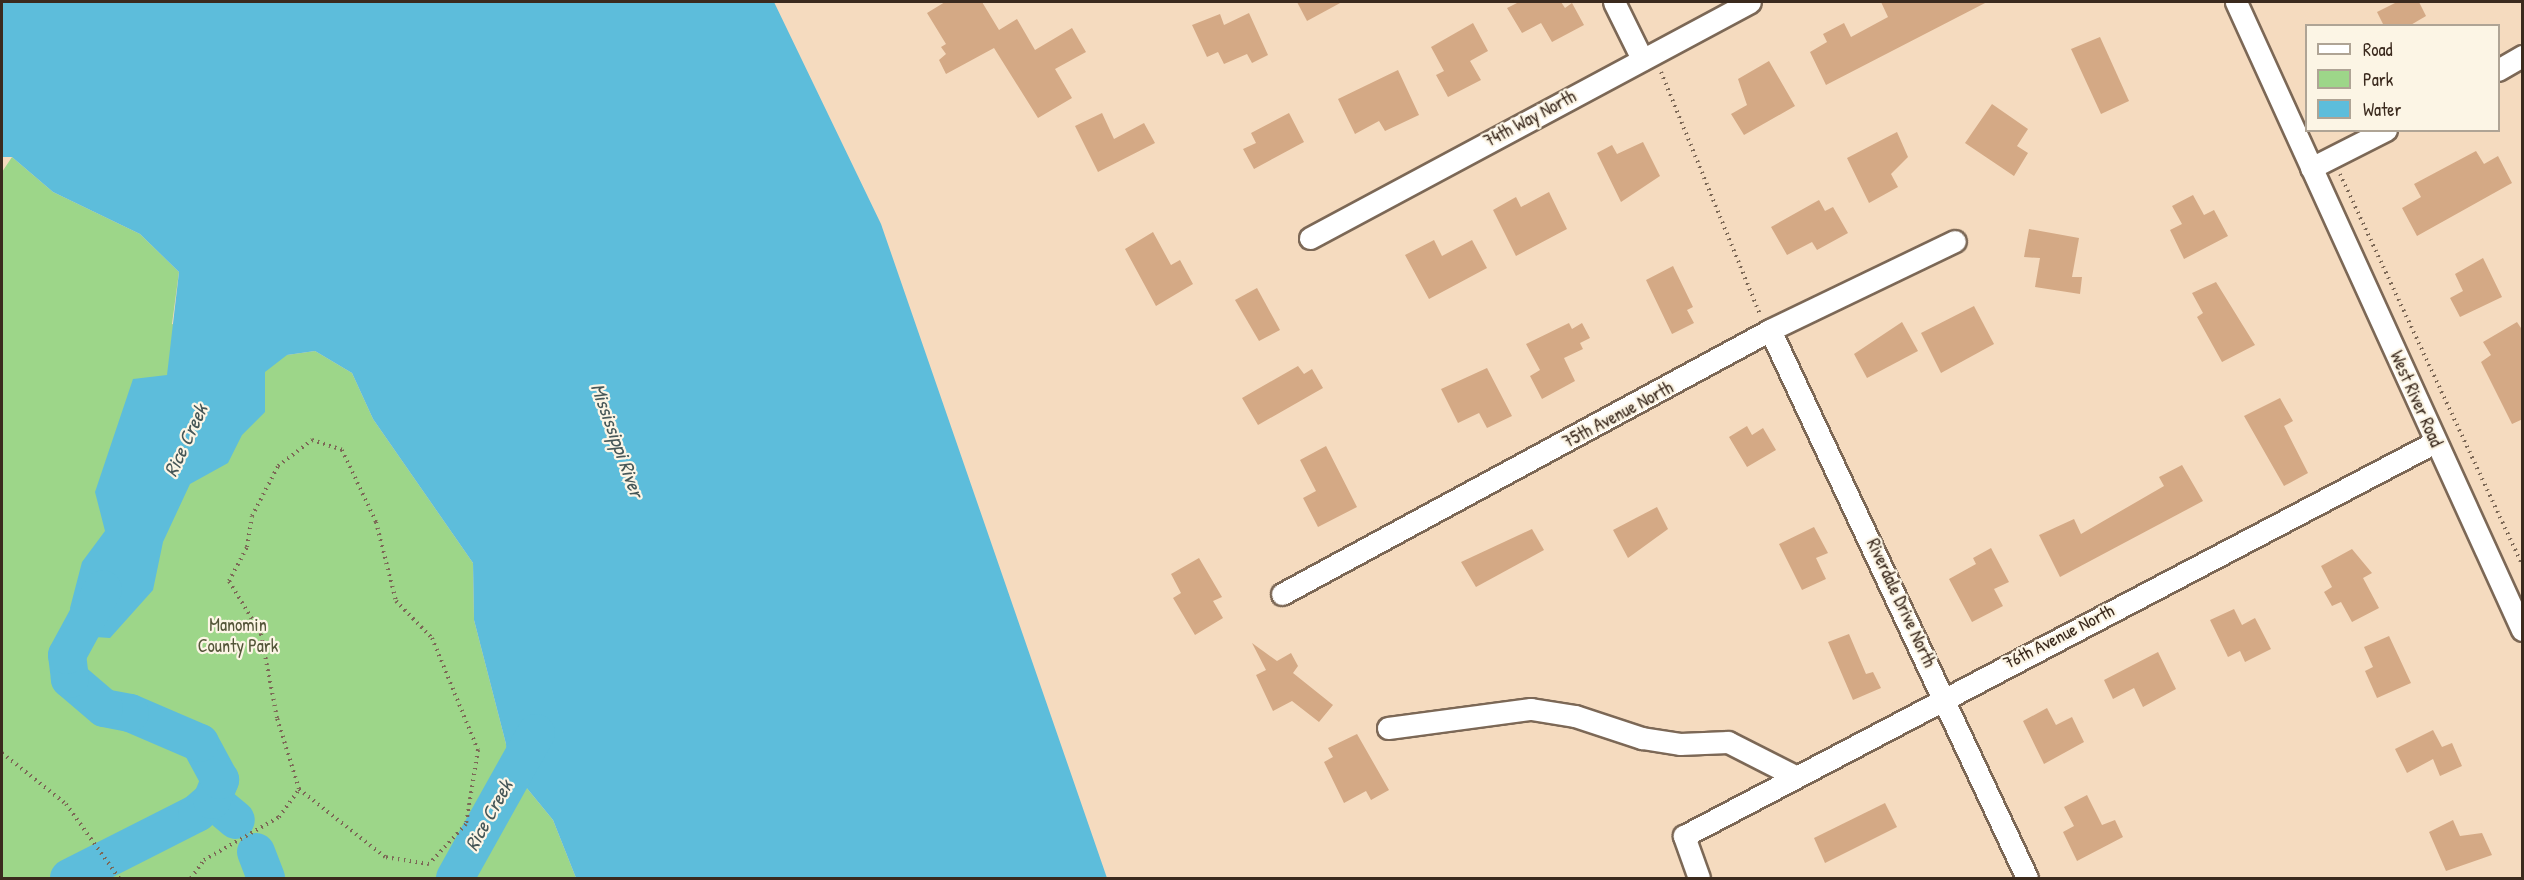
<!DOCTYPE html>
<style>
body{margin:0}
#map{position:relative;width:2524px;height:880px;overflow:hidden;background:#f5dbbf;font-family:"Patrick Hand",sans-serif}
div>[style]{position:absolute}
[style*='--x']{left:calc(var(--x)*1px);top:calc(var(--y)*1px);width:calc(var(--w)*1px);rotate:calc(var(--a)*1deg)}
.green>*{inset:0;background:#9dd689}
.water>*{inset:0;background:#5dbddb}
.river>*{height:38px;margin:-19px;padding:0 19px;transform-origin:19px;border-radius:19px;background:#5dbddb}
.building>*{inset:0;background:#d4a985}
.path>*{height:4px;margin-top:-2px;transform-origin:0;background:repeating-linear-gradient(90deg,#7c6856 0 1.5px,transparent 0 6px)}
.roads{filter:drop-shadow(2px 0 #7c6856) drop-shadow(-2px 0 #7c6856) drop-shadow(0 2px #7c6856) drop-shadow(0 -2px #7c6856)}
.minor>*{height:21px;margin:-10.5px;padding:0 10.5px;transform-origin:10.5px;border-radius:10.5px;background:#fff}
span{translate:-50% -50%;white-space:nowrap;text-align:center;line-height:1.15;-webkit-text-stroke:4.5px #fcf5e5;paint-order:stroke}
.street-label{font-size:18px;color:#3b2a1e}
.park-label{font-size:18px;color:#545539}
.water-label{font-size:20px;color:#455657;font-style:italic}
.frame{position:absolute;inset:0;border:3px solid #3b2a1e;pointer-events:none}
.legend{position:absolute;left:2305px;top:24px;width:195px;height:108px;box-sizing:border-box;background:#fcf5e5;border:2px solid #afa495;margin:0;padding:8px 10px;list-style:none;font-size:18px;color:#3b2a1e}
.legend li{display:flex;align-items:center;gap:12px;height:30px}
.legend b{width:30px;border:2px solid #afa495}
</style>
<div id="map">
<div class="green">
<i style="clip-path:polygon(12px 157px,53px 192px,140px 234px,179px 272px,172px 324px,287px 355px,315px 351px,352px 373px,373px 419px,473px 563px,474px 620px,506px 744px,507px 776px,521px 781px,553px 820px,576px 878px,2px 878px,2px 172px)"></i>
</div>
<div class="water">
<i style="clip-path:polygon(2px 2px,774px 2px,881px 224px,1107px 878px,576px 878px,553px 820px,521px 781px,507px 776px,506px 744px,474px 620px,473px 563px,373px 419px,352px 373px,315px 351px,287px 355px,265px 372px,265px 412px,242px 435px,228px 463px,190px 484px,163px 542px,153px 590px,110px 638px,80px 636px,70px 608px,82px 562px,105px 531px,95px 492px,133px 379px,167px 375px,179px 272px,140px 234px,53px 192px,12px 157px,2px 157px)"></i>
</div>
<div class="river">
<i style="--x:212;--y:800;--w:31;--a:40"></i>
<i style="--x:256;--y:852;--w:28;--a:69"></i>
<i style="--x:69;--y:878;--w:144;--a:-26.9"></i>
<i style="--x:197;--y:813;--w:20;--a:-41"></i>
<i style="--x:212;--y:800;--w:22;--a:-68"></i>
<i style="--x:220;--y:780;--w:42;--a:-118.4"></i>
<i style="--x:200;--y:743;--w:76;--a:-156.8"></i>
<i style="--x:130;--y:713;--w:26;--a:-169"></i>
<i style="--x:104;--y:708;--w:45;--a:-139.5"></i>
<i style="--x:70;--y:679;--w:24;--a:-97"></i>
<i style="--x:67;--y:655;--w:75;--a:-61.4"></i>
<i style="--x:455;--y:878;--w:166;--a:-60.8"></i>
</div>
<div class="building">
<i style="clip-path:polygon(945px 2px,982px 2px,999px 30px,1017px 19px,1035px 50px,1072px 28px,1086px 52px,1055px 69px,1072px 98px,1038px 118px,994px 48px,946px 74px,939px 60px,946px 54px,941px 47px,946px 44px,927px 13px)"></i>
<i style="clip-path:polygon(1297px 2px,1342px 2px,1307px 21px)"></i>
<i style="clip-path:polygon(1519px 2px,1561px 2px,1565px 8px,1572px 3px,1584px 25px,1552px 42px,1541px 23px,1522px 33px,1507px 8px)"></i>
<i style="clip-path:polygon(1881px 2px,1987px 2px,1826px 85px,1810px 52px,1827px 42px,1823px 34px,1844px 23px,1851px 37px,1888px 17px)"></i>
<i style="clip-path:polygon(2397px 2px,2419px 2px,2426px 16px,2409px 26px,2384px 26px,2377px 12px)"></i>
<i style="clip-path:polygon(1249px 13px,1268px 55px,1252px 63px,1247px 54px,1224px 64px,1218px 52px,1207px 57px,1192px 25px,1220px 14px,1224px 25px)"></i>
<i style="clip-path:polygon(1473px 23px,1488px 51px,1470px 61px,1481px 80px,1448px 97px,1436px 75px,1444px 71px,1431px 47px)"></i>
<i style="clip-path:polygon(2100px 37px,2129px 101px,2101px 114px,2071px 49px)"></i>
<i style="clip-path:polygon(1769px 61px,1795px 106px,1744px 135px,1731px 114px,1747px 105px,1738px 79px)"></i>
<i style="clip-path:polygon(1398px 70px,1419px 115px,1385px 131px,1379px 121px,1355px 134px,1338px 99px)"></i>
<i style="clip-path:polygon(1992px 104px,2028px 129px,2017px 146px,2028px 153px,2014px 176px,1965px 143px)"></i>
<i style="clip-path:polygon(1102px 113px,1114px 139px,1144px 123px,1155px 143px,1098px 172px,1075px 126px)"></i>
<i style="clip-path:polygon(1289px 113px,1304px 142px,1254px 169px,1243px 149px,1256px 143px,1251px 133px)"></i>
<i style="clip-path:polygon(1897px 132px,1908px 157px,1891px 174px,1898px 187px,1869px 203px,1847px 158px)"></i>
<i style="clip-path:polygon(1643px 142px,1660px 176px,1621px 202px,1597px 153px,1612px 145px,1617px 154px)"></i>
<i style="clip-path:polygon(2476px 151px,2484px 164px,2498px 156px,2512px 183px,2417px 236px,2402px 208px,2421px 197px,2414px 184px)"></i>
<i style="clip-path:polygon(1549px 192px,1567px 229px,1516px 256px,1493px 210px,1516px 197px,1521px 207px)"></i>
<i style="clip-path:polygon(2193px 195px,2204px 215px,2214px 210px,2228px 236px,2184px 259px,2170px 230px,2182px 224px,2172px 206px)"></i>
<i style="clip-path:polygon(1819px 200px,1825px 211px,1833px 207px,1848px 233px,1817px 250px,1812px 242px,1787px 255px,1771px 227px)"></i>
<i style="clip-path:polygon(2029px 229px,2079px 238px,2072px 277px,2082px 277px,2080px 294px,2035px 287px,2040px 258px,2024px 257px)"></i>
<i style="clip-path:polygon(1153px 232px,1171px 265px,1180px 260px,1193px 284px,1156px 306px,1125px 249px)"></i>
<i style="clip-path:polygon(1434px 240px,1442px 256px,1472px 240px,1487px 268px,1429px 299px,1405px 255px)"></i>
<i style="clip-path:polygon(2483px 258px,2502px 297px,2460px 317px,2450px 298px,2463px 291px,2455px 274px)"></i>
<i style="clip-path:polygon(1673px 266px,1693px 307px,1687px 310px,1694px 323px,1672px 334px,1646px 280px)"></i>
<i style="clip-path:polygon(2216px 282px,2255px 345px,2222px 362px,2197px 317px,2203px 313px,2192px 293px)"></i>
<i style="clip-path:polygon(1257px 288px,1280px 330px,1259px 341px,1235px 300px)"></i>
<i style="clip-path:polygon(1974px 306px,1994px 344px,1941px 373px,1921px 333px)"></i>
<i style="clip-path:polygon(1902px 322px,1918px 351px,1867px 378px,1854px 354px)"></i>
<i style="clip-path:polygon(2517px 322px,2523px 331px,2523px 419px,2512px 424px,2481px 362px,2491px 355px,2483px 342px)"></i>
<i style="clip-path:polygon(1569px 323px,1572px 329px,1582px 323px,1590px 338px,1580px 343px,1583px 349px,1564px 358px,1575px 381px,1542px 399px,1530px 376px,1540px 370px,1526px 344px)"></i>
<i style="clip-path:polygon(1298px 366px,1304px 374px,1312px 369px,1323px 388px,1258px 425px,1242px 398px)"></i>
<i style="clip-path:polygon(1487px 368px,1512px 416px,1487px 428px,1479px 413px,1458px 423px,1441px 389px)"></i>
<i style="clip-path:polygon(2280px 398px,2293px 421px,2284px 426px,2308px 473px,2284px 486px,2244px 416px)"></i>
<i style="clip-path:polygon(1747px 426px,1752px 435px,1763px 428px,1776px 450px,1747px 467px,1729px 437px)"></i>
<i style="clip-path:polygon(1326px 446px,1357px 507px,1318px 527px,1303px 498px,1316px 491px,1300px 460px)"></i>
<i style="clip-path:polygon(2182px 465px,2203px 501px,2060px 577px,2039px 535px,2074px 519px,2081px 534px,2164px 486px,2159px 477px)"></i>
<i style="clip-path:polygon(1657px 507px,1668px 529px,1628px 558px,1613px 530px)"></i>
<i style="clip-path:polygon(1814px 527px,1828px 553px,1816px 558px,1826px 579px,1802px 590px,1779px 544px)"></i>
<i style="clip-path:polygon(1532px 529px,1544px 550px,1476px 587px,1461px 562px)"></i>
<i style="clip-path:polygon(1991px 548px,2009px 582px,1994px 589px,2003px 606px,1972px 622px,1949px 579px,1976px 564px,1973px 558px)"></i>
<i style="clip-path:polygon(2352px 549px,2372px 573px,2363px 578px,2379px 608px,2352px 622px,2341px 602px,2332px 606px,2324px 592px,2332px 587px,2321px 566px)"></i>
<i style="clip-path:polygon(1199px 558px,1222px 597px,1213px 601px,1223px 618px,1195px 635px,1173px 598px,1181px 593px,1171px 574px)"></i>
<i style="clip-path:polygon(2234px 609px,2242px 625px,2255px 618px,2271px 649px,2245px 662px,2240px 651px,2228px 657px,2210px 620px)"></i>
<i style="clip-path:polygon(1849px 634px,1866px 674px,1873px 672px,1881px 688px,1853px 700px,1828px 642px)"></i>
<i style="clip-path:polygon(2389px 636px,2411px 683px,2377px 698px,2365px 671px,2373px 667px,2364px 647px)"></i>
<i style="clip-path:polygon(1252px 643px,1277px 661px,1291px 653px,1298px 666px,1293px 673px,1333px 705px,1319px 722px,1292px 701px,1273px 711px,1256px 675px,1266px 670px)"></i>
<i style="clip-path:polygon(2158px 652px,2176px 689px,2143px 707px,2134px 688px,2113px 699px,2104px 680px)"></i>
<i style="clip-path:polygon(2047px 708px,2056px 725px,2072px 717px,2084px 742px,2044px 764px,2023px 721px)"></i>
<i style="clip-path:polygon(2433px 730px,2442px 747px,2452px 743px,2462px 766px,2440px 776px,2433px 759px,2407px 773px,2395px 749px)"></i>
<i style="clip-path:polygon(1357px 734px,1389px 790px,1371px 800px,1366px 791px,1344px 803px,1324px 762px,1333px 757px,1328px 748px)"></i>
<i style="clip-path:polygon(2087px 795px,2102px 825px,2115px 820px,2123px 837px,2077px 861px,2063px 832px,2074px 826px,2064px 807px)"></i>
<i style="clip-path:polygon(1885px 803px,1897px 827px,1825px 863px,1814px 838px)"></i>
<i style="clip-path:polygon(2453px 820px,2460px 836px,2482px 833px,2492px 855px,2446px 871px,2429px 832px)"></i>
</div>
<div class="path">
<i style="--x:1661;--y:72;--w:262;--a:67.8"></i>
<i style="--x:2340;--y:174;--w:430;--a:65"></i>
<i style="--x:2;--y:753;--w:82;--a:38.6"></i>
<i style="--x:66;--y:804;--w:91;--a:54.4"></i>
<i style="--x:191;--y:878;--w:22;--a:-54"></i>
<i style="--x:204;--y:860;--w:86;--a:-29.8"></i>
<i style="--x:279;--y:817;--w:34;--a:-54"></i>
<i style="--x:299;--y:789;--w:74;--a:-107.2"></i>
<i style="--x:277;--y:718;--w:86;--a:-100.8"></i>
<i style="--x:261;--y:634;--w:62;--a:-121.1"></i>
<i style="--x:229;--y:581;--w:38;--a:-62"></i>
<i style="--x:247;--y:547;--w:31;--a:-81"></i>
<i style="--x:252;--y:516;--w:56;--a:-62.5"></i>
<i style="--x:278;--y:466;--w:43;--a:-37.4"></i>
<i style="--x:312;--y:440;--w:32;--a:18"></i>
<i style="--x:342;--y:450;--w:80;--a:64.7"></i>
<i style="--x:376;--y:522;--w:81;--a:75.8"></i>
<i style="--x:396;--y:601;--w:52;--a:45.8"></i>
<i style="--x:432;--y:638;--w:121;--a:67.7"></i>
<i style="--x:478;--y:750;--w:75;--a:99.2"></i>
<i style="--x:466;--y:824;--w:54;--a:132.8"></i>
<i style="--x:429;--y:864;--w:45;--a:-171"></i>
<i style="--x:385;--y:857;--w:110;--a:-141.7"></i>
</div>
<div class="roads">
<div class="minor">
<i style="--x:1614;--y:2;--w:64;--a:63.8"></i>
<i style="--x:2236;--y:2;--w:690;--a:65.51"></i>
<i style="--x:2498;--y:70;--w:28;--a:-30"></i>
<i style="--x:2311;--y:168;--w:84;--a:-26.9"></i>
<i style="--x:1310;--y:238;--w:499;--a:-28.2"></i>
<i style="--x:1770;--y:330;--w:605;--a:64.87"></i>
<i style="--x:1282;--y:594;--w:555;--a:-28.41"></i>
<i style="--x:1770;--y:330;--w:205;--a:-25.7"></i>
<i style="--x:1388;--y:728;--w:144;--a:-7.6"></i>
<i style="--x:1531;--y:709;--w:45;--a:9"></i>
<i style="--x:1575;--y:716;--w:71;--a:18.2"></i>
<i style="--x:1642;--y:738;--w:38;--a:9"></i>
<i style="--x:1680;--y:744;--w:48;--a:-2.4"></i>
<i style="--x:1728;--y:742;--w:73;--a:26.9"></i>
<i style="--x:1699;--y:878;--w:45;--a:-109.7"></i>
<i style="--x:1684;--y:836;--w:848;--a:-27.68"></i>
</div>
</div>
<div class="street-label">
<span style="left:1530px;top:119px;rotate:-28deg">74th Way North</span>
<span style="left:2416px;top:399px;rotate:66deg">West River Road</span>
<span style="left:1618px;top:415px;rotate:-28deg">75th Avenue North</span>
<span style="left:1901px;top:603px;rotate:65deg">Riverdale Drive North</span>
<span style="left:2059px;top:637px;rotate:-27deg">76th Avenue North</span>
</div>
<div class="park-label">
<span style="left:238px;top:636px">Manomin<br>County Park</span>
</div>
<div class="water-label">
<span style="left:185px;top:440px;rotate:-65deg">Rice Creek</span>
<span style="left:618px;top:440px;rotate:70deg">Mississippi River</span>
<span style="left:488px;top:815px;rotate:-61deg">Rice Creek</span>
</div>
<div class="frame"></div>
<ul class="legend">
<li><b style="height:8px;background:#fff"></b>Road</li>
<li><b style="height:16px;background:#9dd689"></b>Park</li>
<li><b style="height:16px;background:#5dbddb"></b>Water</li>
</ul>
</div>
